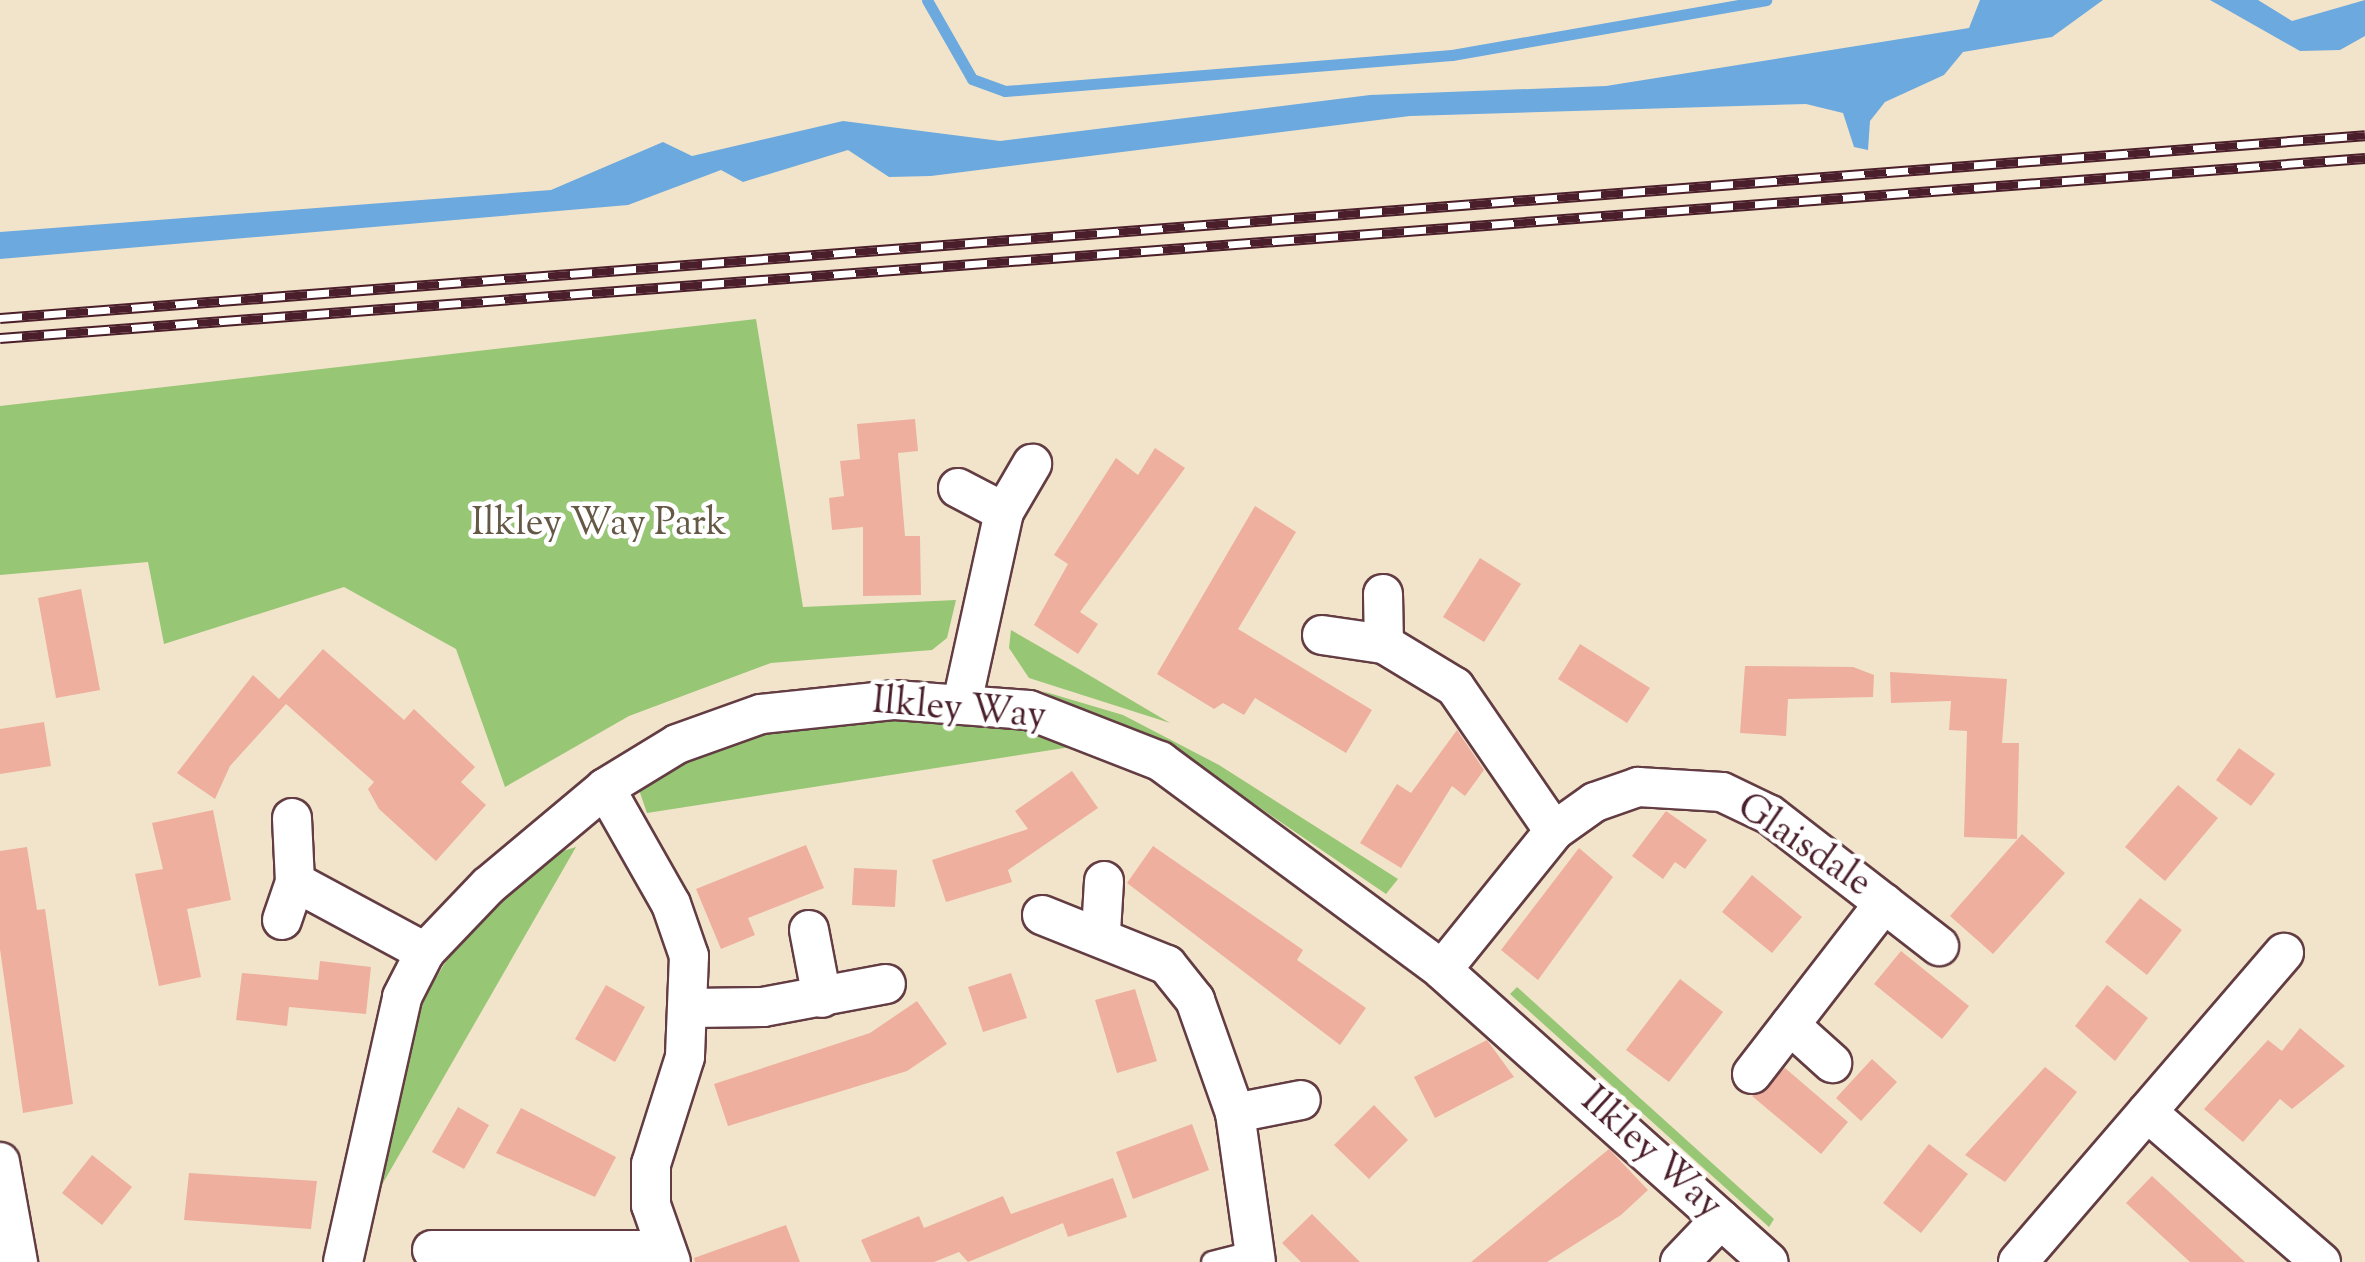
<!DOCTYPE html>
<style>
body{margin:0}
#map{position:relative;width:2365px;height:1262px;overflow:hidden;background:#f2e4ca;font-family:"Sorts Mill Goudy",serif}
div>[style]{position:absolute}
[style*='--x']{left:calc(var(--x)*1px);top:calc(var(--y)*1px);width:calc(var(--w)*1px);rotate:calc(var(--a)*1deg)}
.green>*{inset:0;background:#97c675}
.water>*{inset:0;background:#6ca9de}
.stream>*{height:11px;margin:-5.5px;padding:0 5.5px;transform-origin:5.5px;border-radius:5.5px;background:#6ca9de}
.building>*{inset:0;background:#eeaf9e}
.roads{filter:drop-shadow(2px 0 #633d43) drop-shadow(-2px 0 #633d43) drop-shadow(0 2px #633d43) drop-shadow(0 -2px #633d43)}
.lane>*{height:20px;margin:-10px;padding:0 10px;transform-origin:10px;border-radius:10px;background:#fff}
.street>*{height:38px;margin:-19px;padding:0 19px;transform-origin:19px;border-radius:19px;background:#fff}
.rail>*{height:11px;margin-top:-5.5px;transform-origin:0;background:repeating-linear-gradient(90deg,#fff 0 22px,#4a1f2b 0 44px);box-sizing:border-box;border-block:2px solid #4a1f2b}
span{translate:-50% -50%;white-space:nowrap;text-align:center;line-height:1.15;-webkit-text-stroke:9px #fff;paint-order:stroke}
.park-label{font-size:38px;color:#655945}
.street-label{font-size:38px;color:#4a1f2b}
</style>
<div id="map">
<div class="green">
<i style="clip-path:polygon(756px 319px,803px 607px,956px 600px,947px 638px,932px 650px,771px 663px,629px 716px,505px 787px,456px 649px,344px 587px,164px 644px,148px 562px,0 575px,0 406px)"></i>
<i style="clip-path:polygon(1011px 630px,1077px 668px,1170px 723px,1029px 678px,1009px 648px)"></i>
<i style="clip-path:polygon(1042px 691px,1123px 715px,1219px 765px,1398px 879px,1386px 894px,1206px 771px)"></i>
<i style="clip-path:polygon(895px 700px,1116px 740px,647px 813px,638px 787px,677px 744px)"></i>
<i style="clip-path:polygon(576px 847px,364px 1216px,406px 1037px,434px 981px,465px 930px,540px 858px)"></i>
<i style="clip-path:polygon(1517px 987px,1774px 1219px,1769px 1227px,1510px 994px)"></i>
</div>
<div class="water">
<i style="clip-path:polygon(1980px 0,2103px 0,2052px 37px,1963px 52px,1944px 75px,1885px 102px,1870px 121px,1868px 150px,1854px 147px,1843px 113px,1806px 104px,1410px 116px,931px 176px,889px 177px,848px 150px,743px 182px,721px 170px,628px 205px,0 259px,0 232px,551px 190px,663px 142px,692px 156px,843px 121px,1000px 141px,1370px 95px,1606px 86px,1969px 28px)"></i>
<i style="clip-path:polygon(2210px 0,2258px 0,2292px 21px,2365px 0,2365px 36px,2340px 50px,2300px 51px)"></i>
</div>
<div class="stream">
<i style="--x:927;--y:0;--w:91;--a:60.3"></i>
<i style="--x:972;--y:79;--w:35;--a:20"></i>
<i style="--x:1005;--y:91;--w:448;--a:-4.6"></i>
<i style="--x:1452;--y:55;--w:319;--a:-9.9"></i>
</div>
<div class="building">
<i style="clip-path:polygon(915px 419px,918px 451px,898px 453px,905px 536px,920px 536px,921px 595px,863px 596px,863px 527px,832px 530px,829px 498px,844px 496px,840px 461px,860px 459px,857px 424px)"></i>
<i style="clip-path:polygon(1155px 448px,1185px 468px,1080px 612px,1098px 624px,1078px 654px,1034px 625px,1068px 564px,1054px 555px,1116px 458px,1138px 475px)"></i>
<i style="clip-path:polygon(1255px 506px,1296px 532px,1238px 629px,1372px 710px,1346px 753px,1255px 698px,1244px 715px,1223px 703px,1214px 709px,1157px 674px)"></i>
<i style="clip-path:polygon(1480px 558px,1521px 584px,1484px 642px,1443px 617px)"></i>
<i style="clip-path:polygon(81px 589px,100px 690px,56px 698px,38px 598px)"></i>
<i style="clip-path:polygon(1580px 644px,1650px 688px,1627px 723px,1558px 679px)"></i>
<i style="clip-path:polygon(323px 649px,404px 720px,414px 709px,475px 767px,461px 782px,486px 805px,436px 861px,379px 809px,368px 789px,374px 782px,286px 704px,230px 766px,215px 799px,177px 773px,253px 675px,279px 699px)"></i>
<i style="clip-path:polygon(1745px 666px,1853px 667px,1874px 675px,1873px 697px,1788px 699px,1786px 736px,1740px 733px)"></i>
<i style="clip-path:polygon(1890px 672px,2007px 679px,2002px 743px,2019px 743px,2017px 839px,1964px 837px,1967px 731px,1949px 730px,1951px 701px,1891px 703px)"></i>
<i style="clip-path:polygon(44px 722px,51px 766px,0 774px,0 729px)"></i>
<i style="clip-path:polygon(1457px 730px,1484px 770px,1465px 796px,1452px 786px,1401px 868px,1360px 843px,1397px 784px,1411px 793px)"></i>
<i style="clip-path:polygon(2239px 748px,2275px 774px,2251px 806px,2216px 780px)"></i>
<i style="clip-path:polygon(1072px 771px,1098px 808px,1008px 870px,1012px 882px,946px 902px,932px 860px,1028px 829px,1015px 811px)"></i>
<i style="clip-path:polygon(2178px 785px,2218px 818px,2165px 881px,2125px 847px)"></i>
<i style="clip-path:polygon(213px 810px,231px 900px,187px 909px,201px 977px,159px 986px,135px 874px,163px 869px,152px 823px)"></i>
<i style="clip-path:polygon(1666px 811px,1707px 840px,1685px 869px,1675px 862px,1663px 879px,1632px 856px)"></i>
<i style="clip-path:polygon(2022px 834px,2065px 873px,1993px 954px,1950px 916px)"></i>
<i style="clip-path:polygon(806px 845px,824px 888px,748px 918px,755px 935px,721px 949px,696px 889px)"></i>
<i style="clip-path:polygon(1153px 846px,1303px 950px,1297px 960px,1366px 1008px,1340px 1045px,1127px 883px)"></i>
<i style="clip-path:polygon(27px 847px,37px 910px,45px 909px,73px 1104px,23px 1113px,0 949px,0 851px)"></i>
<i style="clip-path:polygon(1579px 848px,1613px 877px,1538px 980px,1501px 950px)"></i>
<i style="clip-path:polygon(854px 868px,897px 870px,895px 907px,852px 905px)"></i>
<i style="clip-path:polygon(1752px 875px,1802px 917px,1772px 953px,1722px 912px)"></i>
<i style="clip-path:polygon(2140px 898px,2182px 930px,2147px 975px,2105px 942px)"></i>
<i style="clip-path:polygon(1901px 951px,1969px 1006px,1942px 1039px,1874px 984px)"></i>
<i style="clip-path:polygon(320px 961px,371px 967px,366px 1014px,289px 1007px,287px 1026px,236px 1020px,242px 973px,318px 980px)"></i>
<i style="clip-path:polygon(1011px 973px,1027px 1018px,983px 1032px,968px 987px)"></i>
<i style="clip-path:polygon(1680px 979px,1723px 1012px,1669px 1082px,1626px 1050px)"></i>
<i style="clip-path:polygon(606px 985px,645px 1007px,615px 1062px,575px 1039px)"></i>
<i style="clip-path:polygon(2107px 985px,2148px 1018px,2115px 1061px,2075px 1026px)"></i>
<i style="clip-path:polygon(1135px 989px,1157px 1061px,1117px 1073px,1095px 1000px)"></i>
<i style="clip-path:polygon(917px 1001px,947px 1044px,907px 1071px,728px 1126px,714px 1084px,870px 1033px)"></i>
<i style="clip-path:polygon(2300px 1028px,2345px 1066px,2292px 1109px,2280px 1099px,2243px 1142px,2204px 1109px,2268px 1040px,2282px 1051px)"></i>
<i style="clip-path:polygon(1487px 1040px,1514px 1077px,1435px 1118px,1414px 1077px)"></i>
<i style="clip-path:polygon(1872px 1059px,1897px 1082px,1861px 1121px,1836px 1098px)"></i>
<i style="clip-path:polygon(2045px 1067px,2077px 1092px,2005px 1182px,1965px 1155px)"></i>
<i style="clip-path:polygon(1785px 1068px,1848px 1122px,1821px 1154px,1752px 1096px)"></i>
<i style="clip-path:polygon(1374px 1105px,1408px 1140px,1369px 1179px,1334px 1145px)"></i>
<i style="clip-path:polygon(458px 1107px,489px 1125px,464px 1169px,432px 1152px)"></i>
<i style="clip-path:polygon(521px 1108px,616px 1157px,595px 1197px,496px 1153px)"></i>
<i style="clip-path:polygon(1192px 1124px,1209px 1170px,1133px 1199px,1116px 1152px)"></i>
<i style="clip-path:polygon(1929px 1144px,1968px 1174px,1921px 1233px,1883px 1203px)"></i>
<i style="clip-path:polygon(1609px 1149px,1648px 1190px,1621px 1215px,1547px 1262px,1471px 1262px)"></i>
<i style="clip-path:polygon(92px 1155px,132px 1187px,102px 1225px,62px 1193px)"></i>
<i style="clip-path:polygon(189px 1173px,317px 1181px,311px 1229px,184px 1220px)"></i>
<i style="clip-path:polygon(2152px 1176px,2245px 1262px,2190px 1262px,2126px 1203px)"></i>
<i style="clip-path:polygon(1113px 1178px,1127px 1217px,1068px 1237px,1063px 1223px,968px 1262px,959px 1252px,934px 1262px,871px 1262px,861px 1240px,919px 1216px,924px 1228px,1003px 1196px,1011px 1214px)"></i>
<i style="clip-path:polygon(1312px 1214px,1360px 1262px,1301px 1262px,1282px 1243px)"></i>
<i style="clip-path:polygon(786px 1225px,800px 1262px,695px 1262px,694px 1258px)"></i>
</div>
<div class="roads">
<div class="lane">
<i style="--x:1212;--y:1262;--w:44;--a:-14.3"></i>
</div>
<div class="street">
<i style="--x:958;--y:488;--w:52;--a:27.6"></i>
<i style="--x:1383;--y:594;--w:50;--a:88.9"></i>
<i style="--x:1322;--y:635;--w:63;--a:8.3"></i>
<i style="--x:1384;--y:644;--w:83;--a:31.2"></i>
<i style="--x:1455;--y:687;--w:175;--a:55.5"></i>
<i style="--x:962;--y:703;--w:196;--a:-77.6"></i>
<i style="--x:1004;--y:512;--w:56;--a:-59.7"></i>
<i style="--x:605;--y:788;--w:133;--a:60.4"></i>
<i style="--x:671;--y:904;--w:55;--a:70.9"></i>
<i style="--x:689;--y:956;--w:101;--a:92.3"></i>
<i style="--x:685;--y:1057;--w:112;--a:107.6"></i>
<i style="--x:651;--y:1164;--w:41;--a:90"></i>
<i style="--x:651;--y:1205;--w:60;--a:70.7"></i>
<i style="--x:295;--y:882;--w:148;--a:28.3"></i>
<i style="--x:1042;--y:915;--w:135;--a:21.8"></i>
<i style="--x:1167;--y:965;--w:45;--a:51.3"></i>
<i style="--x:1195;--y:1000;--w:120;--a:70.5"></i>
<i style="--x:1235;--y:1113;--w:150;--a:82"></i>
<i style="--x:282;--y:920;--w:40;--a:-71.1"></i>
<i style="--x:295;--y:882;--w:64;--a:-92.7"></i>
<i style="--x:809;--y:930;--w:69;--a:79.2"></i>
<i style="--x:1101;--y:932;--w:51;--a:-86.6"></i>
<i style="--x:1442;--y:970;--w:179;--a:-51.1"></i>
<i style="--x:1554;--y:831;--w:50;--a:-35.3"></i>
<i style="--x:1595;--y:802;--w:46;--a:-19.2"></i>
<i style="--x:1638;--y:787;--w:84;--a:3.4"></i>
<i style="--x:1722;--y:792;--w:53;--a:25.6"></i>
<i style="--x:1770;--y:815;--w:214;--a:37.8"></i>
<i style="--x:690;--y:1008;--w:73;--a:-0.8"></i>
<i style="--x:763;--y:1007;--w:125;--a:-10.6"></i>
<i style="--x:1790;--y:1025;--w:57;--a:42.1"></i>
<i style="--x:1752;--y:1074;--w:216;--a:-52.3"></i>
<i style="--x:2147;--y:1112;--w:230;--a:40.8"></i>
<i style="--x:1235;--y:1113;--w:67;--a:-11.1"></i>
<i style="--x:0;--y:1162;--w:102;--a:79.8"></i>
<i style="--x:432;--y:1250;--w:232;--a:0"></i>
<i style="--x:343;--y:1262;--w:271;--a:-77.4"></i>
<i style="--x:402;--y:997;--w:51;--a:-62.9"></i>
<i style="--x:425;--y:952;--w:91;--a:-46.3"></i>
<i style="--x:488;--y:886;--w:153;--a:-39.9"></i>
<i style="--x:605;--y:788;--w:84;--a:-31.4"></i>
<i style="--x:677;--y:744;--w:89;--a:-19.7"></i>
<i style="--x:761;--y:714;--w:135;--a:-6"></i>
<i style="--x:895;--y:700;--w:134;--a:4.3"></i>
<i style="--x:1029;--y:710;--w:141;--a:21.3"></i>
<i style="--x:1160;--y:761;--w:351;--a:36.5"></i>
<i style="--x:1442;--y:970;--w:438;--a:41.8"></i>
<i style="--x:1680;--y:1262;--w:59;--a:-46.4"></i>
<i style="--x:2018;--y:1262;--w:408;--a:-49.3"></i>
</div>
</div>
<div class="rail">
<i style="--x:0;--y:318;--w:2372;--a:-4.42"></i>
<i style="--x:0;--y:338;--w:2372;--a:-4.35"></i>
</div>
<div class="park-label">
<span style="left:599px;top:526px">Ilkley Way Park</span>
</div>
<div class="street-label">
<span style="left:959px;top:711px;rotate:5deg">Ilkley Way</span>
<span style="left:1803px;top:847px;rotate:34deg">Glaisdale</span>
<span style="left:1650px;top:1155px;rotate:42deg">Ilkley Way</span>
</div>
</div>
